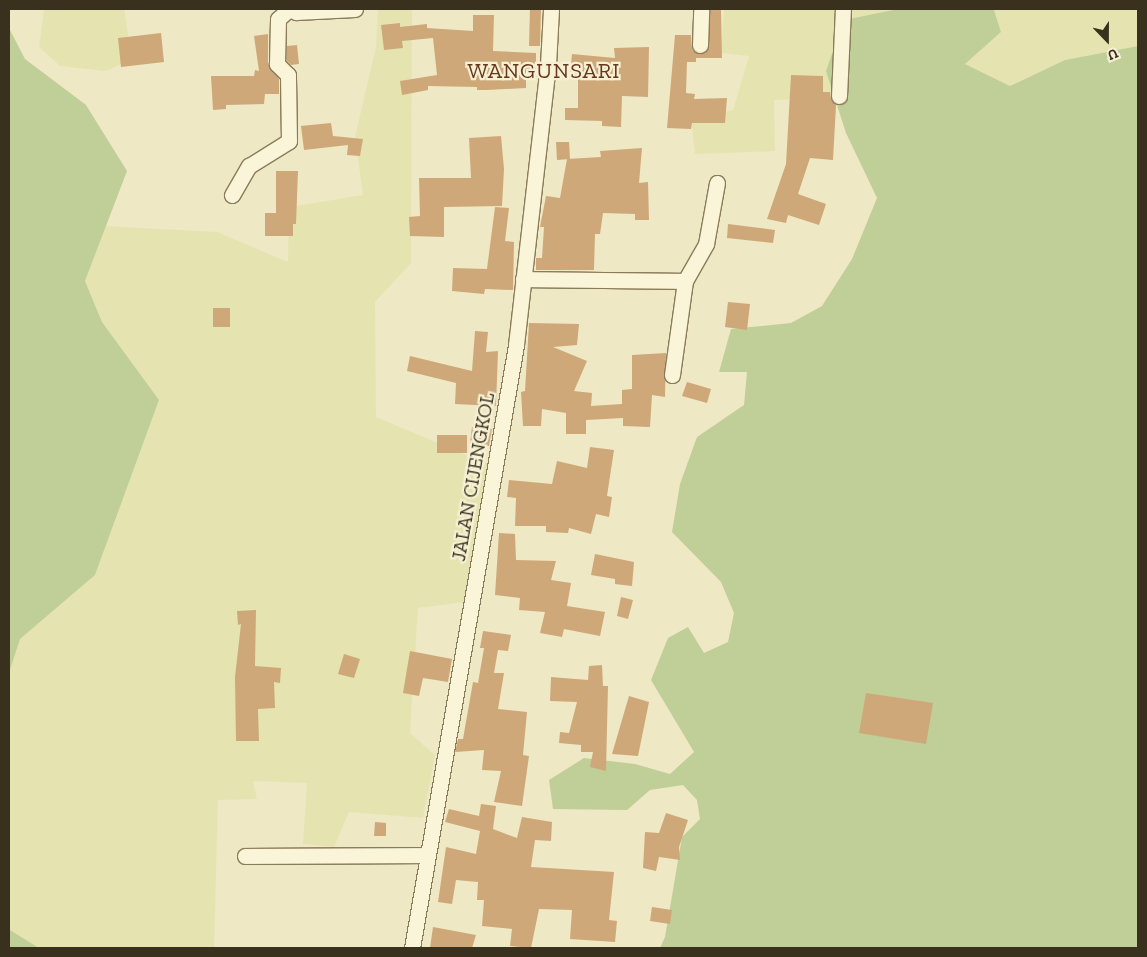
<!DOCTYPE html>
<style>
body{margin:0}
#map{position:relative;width:1147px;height:957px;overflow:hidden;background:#efe8c4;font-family:"Zilla Slab",serif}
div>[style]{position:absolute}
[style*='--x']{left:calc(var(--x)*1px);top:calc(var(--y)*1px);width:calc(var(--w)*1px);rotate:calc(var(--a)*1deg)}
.farmland>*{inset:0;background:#e5e4b1}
.green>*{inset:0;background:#c0ce98}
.building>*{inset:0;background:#cea879}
.roads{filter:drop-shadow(1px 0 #8a7b5a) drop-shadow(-1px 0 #8a7b5a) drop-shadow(0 1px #8a7b5a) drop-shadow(0 -1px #8a7b5a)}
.minor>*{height:15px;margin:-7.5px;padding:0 7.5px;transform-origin:7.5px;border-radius:7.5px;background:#faf4d8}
span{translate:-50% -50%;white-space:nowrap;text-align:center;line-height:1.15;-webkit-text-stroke:4.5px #f6f1d4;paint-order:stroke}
.street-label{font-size:20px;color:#3a301e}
.quarter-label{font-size:22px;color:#68371d;letter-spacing:1px}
.frame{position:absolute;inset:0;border:10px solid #3a301e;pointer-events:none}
.north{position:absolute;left:1082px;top:15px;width:50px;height:50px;-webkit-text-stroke:4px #f6f1d4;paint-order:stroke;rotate:158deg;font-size:14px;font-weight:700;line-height:20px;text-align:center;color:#3a301e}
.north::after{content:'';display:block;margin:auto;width:18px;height:22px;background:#3a301e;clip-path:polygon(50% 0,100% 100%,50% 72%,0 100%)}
</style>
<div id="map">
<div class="farmland">
<i style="clip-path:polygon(44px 9px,124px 9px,132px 59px,106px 71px,60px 66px,39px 47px)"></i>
<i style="clip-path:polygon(378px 9px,412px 9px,411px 263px,375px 302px,376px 417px,492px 466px,465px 602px,418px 608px,410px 733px,435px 755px,423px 818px,349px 812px,334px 847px,303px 844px,307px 783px,253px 781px,257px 799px,218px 800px,214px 948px,39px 948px,10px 930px,9px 926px,9px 673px,20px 639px,95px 575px,159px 400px,102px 322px,85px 281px,106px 226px,217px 232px,288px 262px,289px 207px,363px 195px,355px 137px,376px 47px)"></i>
<i style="clip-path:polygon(724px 9px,898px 9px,844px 20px,834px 98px,774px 100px,775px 151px,695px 154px,691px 119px,733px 110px,749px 56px,721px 53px)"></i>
<i style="clip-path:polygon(979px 9px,1138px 9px,1138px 46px,1065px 60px,1010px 86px,965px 64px,1001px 32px,994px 10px)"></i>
</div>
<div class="green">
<i style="clip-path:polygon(898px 9px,994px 10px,1001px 32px,965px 64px,1010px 86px,1065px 60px,1138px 46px,1138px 948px,660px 948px,665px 937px,682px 837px,700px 819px,697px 800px,683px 785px,650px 790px,627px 810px,553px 809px,549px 780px,584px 758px,635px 764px,670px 774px,694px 752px,651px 680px,668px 638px,688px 627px,704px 653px,728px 642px,734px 613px,721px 582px,672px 532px,680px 484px,697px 437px,744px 405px,747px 372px,719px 372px,731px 329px,791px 323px,822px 306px,852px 259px,877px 198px,846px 133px,826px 71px,844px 20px)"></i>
<i style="clip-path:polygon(9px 28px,25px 59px,86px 105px,127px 171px,85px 281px,102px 322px,159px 400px,95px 575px,20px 639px,9px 673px)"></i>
<i style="clip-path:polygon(9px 926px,10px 930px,39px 948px,9px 948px)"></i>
</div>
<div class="building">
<i style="clip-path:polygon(530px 9px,541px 9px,540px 46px,529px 46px)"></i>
<i style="clip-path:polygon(710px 9px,721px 9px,722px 58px,696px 58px,696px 62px,687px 62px,686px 93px,695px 94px,694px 99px,727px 98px,725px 123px,692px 123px,691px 129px,667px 128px,675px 35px,691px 35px,692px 50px,699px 54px,705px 53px,709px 45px)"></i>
<i style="clip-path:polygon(473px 15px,494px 15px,493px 51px,536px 53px,536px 71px,526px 70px,526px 88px,487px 90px,477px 90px,477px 87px,428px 86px,428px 90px,402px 95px,400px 81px,437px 75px,433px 38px,402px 41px,403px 48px,384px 50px,381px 25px,400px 23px,400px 27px,427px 24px,427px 28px,473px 31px)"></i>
<i style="clip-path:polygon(161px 33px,164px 62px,121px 67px,118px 38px)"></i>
<i style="clip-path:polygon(268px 34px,268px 64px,279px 79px,279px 94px,265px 94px,264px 104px,226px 105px,226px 109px,213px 110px,211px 76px,254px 76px,255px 70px,259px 71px,254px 36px)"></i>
<i style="clip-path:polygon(297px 45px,299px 64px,291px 65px,286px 60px,287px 46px)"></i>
<i style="clip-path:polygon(649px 47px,648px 97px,622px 96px,621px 127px,602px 126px,602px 121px,565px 120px,565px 108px,578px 108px,578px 76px,570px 75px,572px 54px,615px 58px,614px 48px)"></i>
<i style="clip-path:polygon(791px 75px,823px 76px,823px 92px,830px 92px,831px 100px,836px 105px,833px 160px,810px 158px,798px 194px,826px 204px,819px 225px,788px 215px,786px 223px,767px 219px,786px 164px)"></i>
<i style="clip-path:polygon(331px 123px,333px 136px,363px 139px,360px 156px,347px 155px,348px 145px,304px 150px,301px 126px)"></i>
<i style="clip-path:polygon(501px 136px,504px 169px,502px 206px,444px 207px,444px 237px,410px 236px,409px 217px,420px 216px,419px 178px,471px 178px,469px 138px)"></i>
<i style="clip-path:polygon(556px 142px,569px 142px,570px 159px,557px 160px)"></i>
<i style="clip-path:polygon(642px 148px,639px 183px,648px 182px,649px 220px,635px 220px,635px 214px,603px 213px,600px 234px,595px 234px,594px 270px,536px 270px,536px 258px,542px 258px,544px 227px,540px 227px,546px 196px,560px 198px,567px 159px,601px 157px,600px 151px)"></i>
<i style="clip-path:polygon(276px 171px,298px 171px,296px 224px,293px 224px,293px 236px,265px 236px,265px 213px,276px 213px)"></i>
<i style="clip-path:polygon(495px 207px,509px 208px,505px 241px,514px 242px,513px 290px,485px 289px,484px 294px,452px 291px,453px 268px,487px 269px)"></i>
<i style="clip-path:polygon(728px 224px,775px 230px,773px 243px,727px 238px)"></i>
<i style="clip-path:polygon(728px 302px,750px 304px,747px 330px,725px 327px)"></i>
<i style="clip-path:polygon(213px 308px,230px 308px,230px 327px,213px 327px)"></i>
<i style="clip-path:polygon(529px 323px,579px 324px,577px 345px,553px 347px,587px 361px,574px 391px,592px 393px,591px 406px,622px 404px,622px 390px,632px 389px,632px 355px,666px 353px,665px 397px,652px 395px,650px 427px,623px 426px,623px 418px,586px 420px,586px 434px,566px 434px,566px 413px,542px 409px,541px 426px,523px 426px,521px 392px,525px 391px)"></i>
<i style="clip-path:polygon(475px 331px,488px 332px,486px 352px,498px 351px,496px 406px,455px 404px,456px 383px,407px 371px,410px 356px,472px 371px)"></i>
<i style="clip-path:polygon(687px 382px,711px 389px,707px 403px,682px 396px)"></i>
<i style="clip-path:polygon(472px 427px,492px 429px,489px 446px,470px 443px)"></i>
<i style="clip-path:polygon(437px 435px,467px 435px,467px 453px,437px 453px)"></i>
<i style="clip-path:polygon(590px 447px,614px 450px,607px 496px,612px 497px,609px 517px,596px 514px,591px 534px,569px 528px,568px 533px,546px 532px,546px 526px,515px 526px,516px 498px,507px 497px,509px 480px,552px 484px,557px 461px,587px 468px)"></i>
<i style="clip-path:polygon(499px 533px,515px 534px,516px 560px,556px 561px,551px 580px,571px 583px,567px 606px,605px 612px,600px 636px,564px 629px,562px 637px,540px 633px,545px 612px,519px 610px,520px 598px,495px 595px)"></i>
<i style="clip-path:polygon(595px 554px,634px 562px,632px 586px,615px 584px,615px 579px,591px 575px)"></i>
<i style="clip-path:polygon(621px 597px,633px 600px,628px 619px,617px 616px)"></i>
<i style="clip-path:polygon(256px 610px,255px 666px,281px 668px,280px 683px,274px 682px,275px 708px,258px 709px,259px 741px,236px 741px,235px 677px,241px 624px,238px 625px,237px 611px)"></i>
<i style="clip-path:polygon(483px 631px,511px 635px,508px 651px,498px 650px,494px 673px,504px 673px,498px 709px,527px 712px,523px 755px,529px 756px,522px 806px,494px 802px,501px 771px,482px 770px,484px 750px,455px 752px,458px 739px,463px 739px,473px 682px,478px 683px,484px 648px,480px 648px)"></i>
<i style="clip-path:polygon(410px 651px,452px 659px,448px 682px,423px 678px,419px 696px,403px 693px)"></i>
<i style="clip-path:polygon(344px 654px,360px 659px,354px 678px,338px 674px)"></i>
<i style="clip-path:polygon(602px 665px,603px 686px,608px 686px,606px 771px,590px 767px,593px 752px,581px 752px,581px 745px,559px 743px,560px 732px,569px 733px,577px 702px,550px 701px,551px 677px,588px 680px,589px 666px)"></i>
<i style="clip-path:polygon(866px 693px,933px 703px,926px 744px,859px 733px)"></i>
<i style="clip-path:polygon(629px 696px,649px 702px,638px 756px,612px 754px)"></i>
<i style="clip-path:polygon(481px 804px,496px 806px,493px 829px,517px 838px,522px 817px,552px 822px,551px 841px,535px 840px,531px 867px,614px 872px,609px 920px,617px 921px,615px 942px,570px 939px,572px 910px,539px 909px,531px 948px,510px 946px,512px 929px,482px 926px,484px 900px,477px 900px,478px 882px,456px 880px,452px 904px,438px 902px,446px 847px,476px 854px,480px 831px,445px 822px,449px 809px,479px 816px)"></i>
<i style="clip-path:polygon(666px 813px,688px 820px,679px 847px,680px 860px,659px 857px,656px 871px,643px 868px,645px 832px,659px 833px)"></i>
<i style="clip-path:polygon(375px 822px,386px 823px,386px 836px,374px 836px)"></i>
<i style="clip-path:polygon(652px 907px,672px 910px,670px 924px,650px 921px)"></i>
<i style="clip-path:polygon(433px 927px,476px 935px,472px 948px,430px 948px)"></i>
</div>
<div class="roads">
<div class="minor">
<i style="--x:289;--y:9;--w:8;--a:23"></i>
<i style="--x:296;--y:12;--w:59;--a:-2.9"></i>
<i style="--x:700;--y:45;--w:36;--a:-88"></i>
<i style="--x:839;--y:96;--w:87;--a:-87.4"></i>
<i style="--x:232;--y:195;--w:34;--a:-60"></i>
<i style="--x:249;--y:166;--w:47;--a:-32"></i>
<i style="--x:289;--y:141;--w:66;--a:-90.9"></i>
<i style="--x:288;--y:75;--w:16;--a:-135"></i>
<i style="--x:277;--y:64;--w:45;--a:-88.7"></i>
<i style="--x:278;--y:19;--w:15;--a:-42"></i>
<i style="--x:523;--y:279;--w:162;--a:0.7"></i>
<i style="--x:685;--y:281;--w:95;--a:97.9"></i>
<i style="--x:685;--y:281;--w:43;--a:-60.4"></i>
<i style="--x:706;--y:244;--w:62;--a:-79.8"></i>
<i style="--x:245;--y:856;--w:183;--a:-0.3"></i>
<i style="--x:412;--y:948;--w:612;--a:-80.21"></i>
<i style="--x:516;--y:345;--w:282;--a:-83.5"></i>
<i style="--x:548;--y:65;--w:56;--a:-86.9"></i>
</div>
</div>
<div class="street-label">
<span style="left:473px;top:477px;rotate:-80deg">JALAN CIJENGKOL</span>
</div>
<div class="quarter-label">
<span style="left:544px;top:71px">WANGUNSARI</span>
</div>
<div class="frame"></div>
<div class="north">U</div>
</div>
